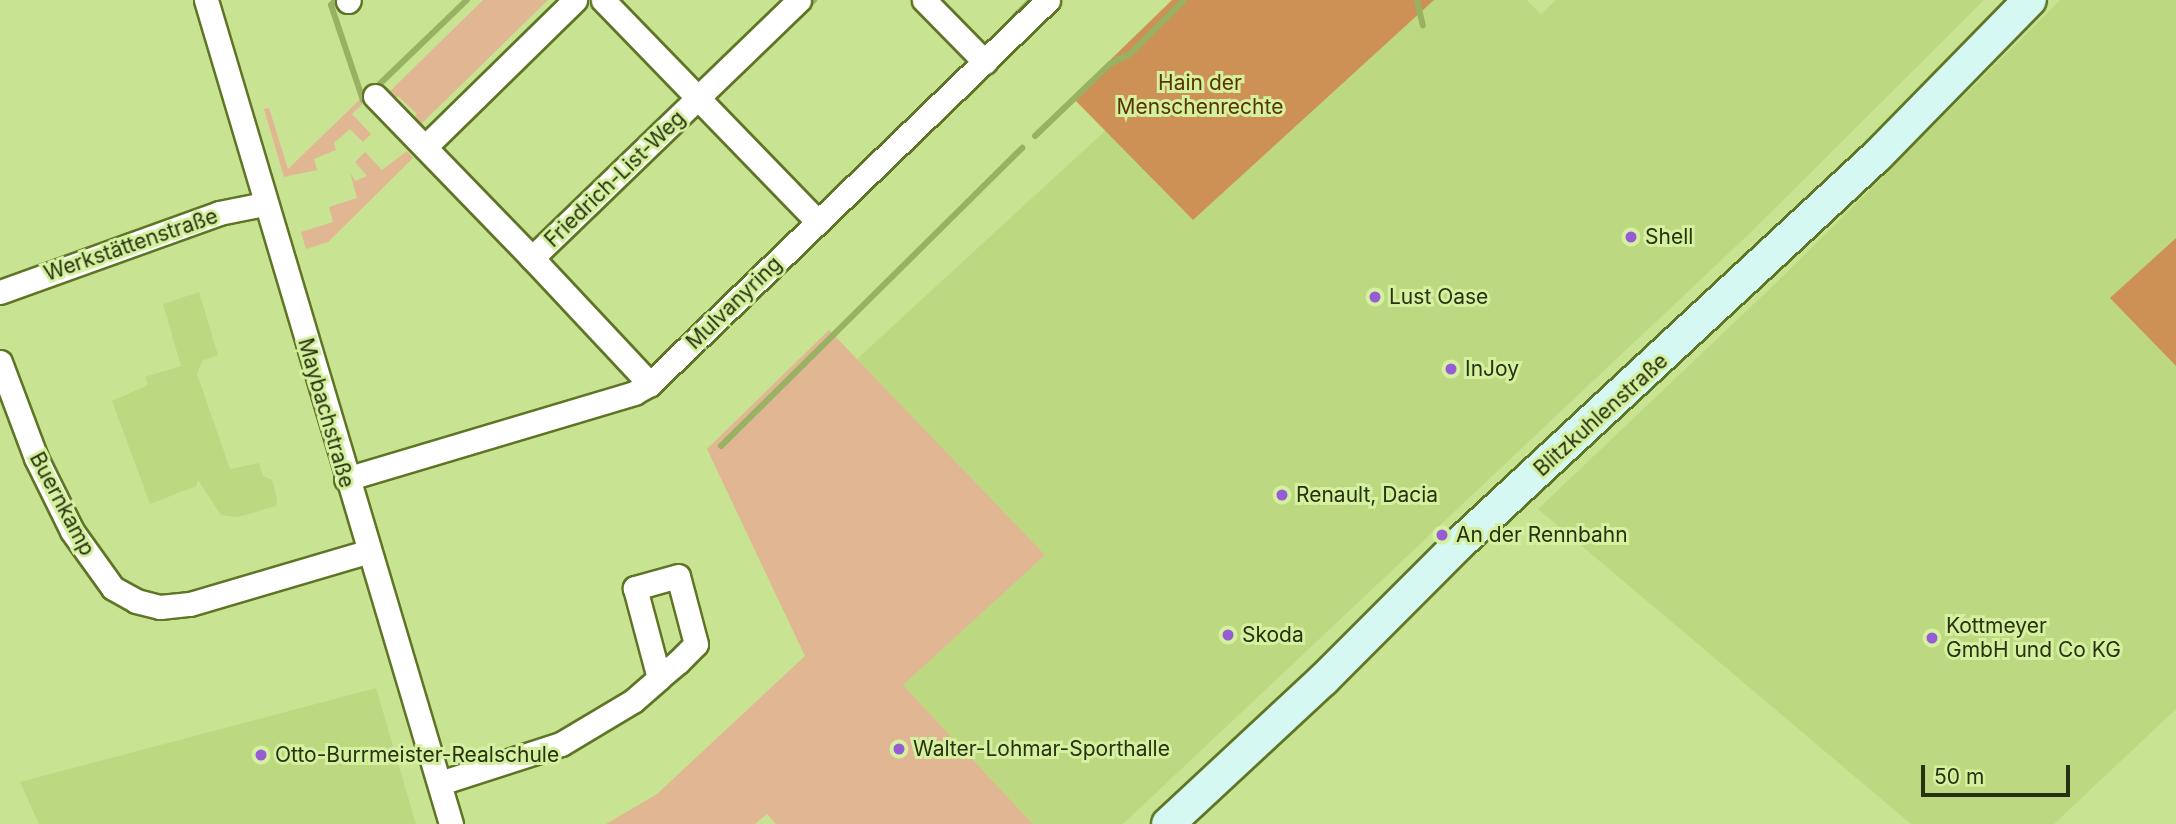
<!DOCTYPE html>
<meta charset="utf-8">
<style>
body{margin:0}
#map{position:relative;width:2176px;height:824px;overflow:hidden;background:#c8e392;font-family:Inter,sans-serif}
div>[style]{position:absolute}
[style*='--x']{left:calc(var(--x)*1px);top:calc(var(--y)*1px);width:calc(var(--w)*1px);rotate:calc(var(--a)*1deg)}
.built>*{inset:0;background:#bcd981}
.green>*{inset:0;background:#e0b792}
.forest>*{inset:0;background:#ce9155}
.stream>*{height:6px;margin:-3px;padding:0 3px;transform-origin:3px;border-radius:3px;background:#98b163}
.roads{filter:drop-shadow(2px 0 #5f7526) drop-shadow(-2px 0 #5f7526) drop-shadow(0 2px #5f7526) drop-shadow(0 -2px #5f7526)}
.street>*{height:23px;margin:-11.5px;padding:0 11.5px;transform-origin:11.5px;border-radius:11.5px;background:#fff}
.secondary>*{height:32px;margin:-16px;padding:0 16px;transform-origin:16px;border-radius:16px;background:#d6f8f3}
.dots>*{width:19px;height:19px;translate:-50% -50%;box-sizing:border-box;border:4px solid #d5f09f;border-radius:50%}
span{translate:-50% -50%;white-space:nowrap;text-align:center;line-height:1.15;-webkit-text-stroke:6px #d5f09f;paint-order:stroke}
.park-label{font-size:21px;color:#5c3402}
.street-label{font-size:21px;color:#283211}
.poi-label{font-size:21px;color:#283211}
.left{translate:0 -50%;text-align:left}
.scale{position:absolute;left:1921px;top:765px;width:149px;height:32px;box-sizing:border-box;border:4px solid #283211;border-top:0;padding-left:9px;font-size:21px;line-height:24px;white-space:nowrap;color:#283211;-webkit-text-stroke:5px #d5f09f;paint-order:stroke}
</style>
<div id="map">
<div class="built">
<i style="clip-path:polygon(1434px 0,1527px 0,1541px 14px,1556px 0,1984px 0,1748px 235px,1123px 824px,1033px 824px,903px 685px,857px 359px,1106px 130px,1193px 220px)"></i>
<i style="clip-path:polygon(2060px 0,2176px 0,2176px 238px,2111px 298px,2176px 366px,2176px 709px,2054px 824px,1911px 824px,1538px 509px,1780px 279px)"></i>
<i style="clip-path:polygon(199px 292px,218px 355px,202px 361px,197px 374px,230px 469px,259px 463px,263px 476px,272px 480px,277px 498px,276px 506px,238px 517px,221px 515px,198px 480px,196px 486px,150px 504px,112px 401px,148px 385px,145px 377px,181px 366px,163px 304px)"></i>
<i style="clip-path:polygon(376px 688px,416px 824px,39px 824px,20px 782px)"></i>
</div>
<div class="green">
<i style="clip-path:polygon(463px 0,469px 0,352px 114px,371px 134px,363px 142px,350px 129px,334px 143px,336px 150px,314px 159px,317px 170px,284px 177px,264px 109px,269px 108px,288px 169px)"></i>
<i style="clip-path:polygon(483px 0,548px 0,416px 129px,410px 122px,417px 114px,398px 96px,391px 102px,385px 96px)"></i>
<i style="clip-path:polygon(407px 151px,413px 158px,328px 242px,306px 249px,301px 232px,333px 222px,329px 207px,357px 198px,350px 172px,355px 181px,367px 176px,355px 162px,365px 152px,382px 170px)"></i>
<i style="clip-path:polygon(829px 330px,1045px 555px,903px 685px,1033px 824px,776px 824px,767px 814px,755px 824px,606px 824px,657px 794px,805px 656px,707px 449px)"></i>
</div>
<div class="forest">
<i style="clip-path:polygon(1172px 0,1434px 0,1193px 220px,1072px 97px)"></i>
<i style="clip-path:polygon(2176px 238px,2176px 366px,2110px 298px)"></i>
</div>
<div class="stream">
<i style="--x:336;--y:0;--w:7;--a:135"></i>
<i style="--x:331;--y:5;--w:100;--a:71.4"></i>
<i style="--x:363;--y:100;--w:144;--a:-43.9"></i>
<i style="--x:1417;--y:0;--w:26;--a:77"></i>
<i style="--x:807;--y:7;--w:10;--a:-45"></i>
<i style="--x:1015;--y:16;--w:23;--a:-45"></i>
<i style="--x:1035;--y:136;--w:104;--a:-43.8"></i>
<i style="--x:1110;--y:64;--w:22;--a:-27"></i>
<i style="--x:1130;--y:54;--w:76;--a:-45"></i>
<i style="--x:595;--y:214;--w:74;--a:-44.5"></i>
<i style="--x:560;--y:247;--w:23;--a:-43"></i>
<i style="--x:721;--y:446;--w:424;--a:-44.7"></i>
</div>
<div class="roads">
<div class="street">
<i style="--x:206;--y:0;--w:860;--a:73.44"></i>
<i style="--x:603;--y:0;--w:309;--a:45.9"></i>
<i style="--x:924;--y:0;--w:87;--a:45.5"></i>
<i style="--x:348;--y:1;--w:1;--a:-45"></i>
<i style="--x:375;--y:96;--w:226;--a:45.9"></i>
<i style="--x:425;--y:147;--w:210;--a:-44.4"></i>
<i style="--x:0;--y:292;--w:233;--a:-19.8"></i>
<i style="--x:219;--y:213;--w:46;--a:-11.3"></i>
<i style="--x:0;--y:362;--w:103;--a:69.4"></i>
<i style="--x:36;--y:458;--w:81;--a:63.7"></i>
<i style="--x:72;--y:531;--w:70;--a:54.3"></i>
<i style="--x:113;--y:588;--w:26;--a:29"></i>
<i style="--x:136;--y:601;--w:25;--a:14"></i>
<i style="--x:160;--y:607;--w:30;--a:-6"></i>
<i style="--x:190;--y:604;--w:184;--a:-16.4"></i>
<i style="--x:650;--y:384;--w:173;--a:-133.1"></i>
<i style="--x:532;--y:258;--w:371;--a:-44"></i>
<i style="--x:346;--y:479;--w:301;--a:-16.6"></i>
<i style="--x:634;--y:393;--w:18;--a:-29"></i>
<i style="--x:650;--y:384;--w:553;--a:-43.97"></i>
<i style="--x:440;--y:783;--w:127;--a:-17.9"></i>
<i style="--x:561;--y:744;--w:84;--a:-30.8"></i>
<i style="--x:633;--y:701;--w:35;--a:-41"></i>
<i style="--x:659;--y:678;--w:25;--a:-40"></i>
<i style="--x:678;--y:662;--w:25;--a:-45"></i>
<i style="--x:696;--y:644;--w:70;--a:-104.8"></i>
<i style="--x:678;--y:576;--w:45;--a:164.4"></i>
<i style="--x:635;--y:588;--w:93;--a:75.1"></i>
</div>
<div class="secondary">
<i style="--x:1168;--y:824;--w:212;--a:-42.9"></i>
<i style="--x:1323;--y:680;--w:194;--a:-45"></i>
<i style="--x:1460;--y:543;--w:570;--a:-42.87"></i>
<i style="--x:1878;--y:155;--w:217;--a:-45.6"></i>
</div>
</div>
<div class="dots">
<i style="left:1631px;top:237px;background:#965cd4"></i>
<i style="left:1375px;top:297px;background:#965cd4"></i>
<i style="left:1451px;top:369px;background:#965cd4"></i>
<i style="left:1282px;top:495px;background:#965cd4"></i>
<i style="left:1442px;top:535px;background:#965cd4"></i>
<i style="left:1228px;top:635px;background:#965cd4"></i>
<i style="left:1932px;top:638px;background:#965cd4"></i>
<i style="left:899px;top:749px;background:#965cd4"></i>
<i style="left:261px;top:755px;background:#965cd4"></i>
</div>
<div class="park-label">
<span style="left:1200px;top:95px">Hain der<br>Menschenrechte</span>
</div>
<div class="street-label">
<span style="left:615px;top:179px;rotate:-44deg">Friedrich-List-Weg</span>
<span style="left:131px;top:245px;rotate:-19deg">Werkstättenstraße</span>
<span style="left:734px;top:303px;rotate:-44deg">Mulvanyring</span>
<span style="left:326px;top:413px;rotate:74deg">Maybachstraße</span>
<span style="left:1601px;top:415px;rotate:-42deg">Blitzkuhlenstraße</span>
<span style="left:62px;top:504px;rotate:62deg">Buernkamp</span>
</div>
<div class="poi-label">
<span class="left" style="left:1645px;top:237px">Shell</span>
<span class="left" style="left:1389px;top:297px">Lust Oase</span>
<span class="left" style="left:1465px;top:369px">InJoy</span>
<span class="left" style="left:1296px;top:495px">Renault, Dacia</span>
<span class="left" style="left:1456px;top:535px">An der Rennbahn</span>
<span class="left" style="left:1946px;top:638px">Kottmeyer<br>GmbH und Co KG</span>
<span class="left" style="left:1242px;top:635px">Skoda</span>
<span class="left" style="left:913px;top:749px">Walter-Lohmar-Sporthalle</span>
<span class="left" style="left:275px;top:755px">Otto-Burrmeister-Realschule</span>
</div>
<div class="scale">50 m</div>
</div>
